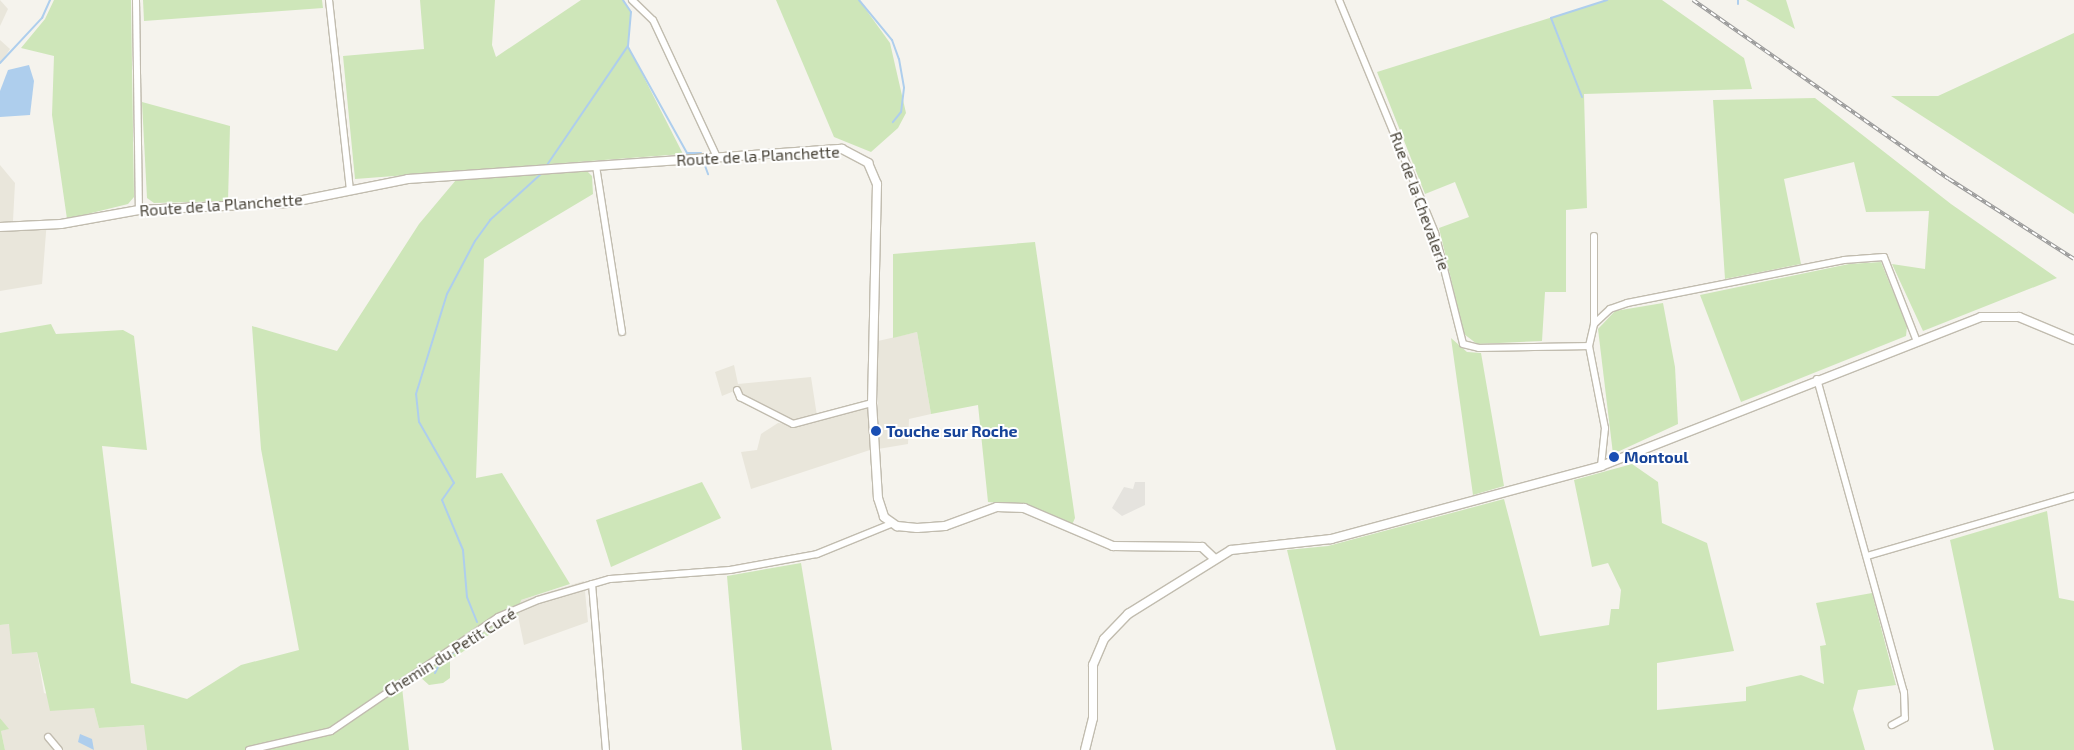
<!DOCTYPE html>
<meta charset="utf-8">
<style>
body{margin:0}
#map{position:relative;width:2074px;height:750px;overflow:hidden;background:#f5f3ed;font-family:"Exo 2",sans-serif}
div>[style]{position:absolute}
[style*='--x']{left:calc(var(--x)*1px);top:calc(var(--y)*1px);width:calc(var(--w)*1px);rotate:calc(var(--a)*1deg)}
.residential>*{inset:0;background:#e9e6db}
.industrial>*{inset:0;background:#e5e3de}
.green>*{inset:0;background:#cee6b9}
.water>*{inset:0;background:#aeceed}
.stream>*{height:2px;margin:-1px;padding:0 1px;transform-origin:1px;border-radius:1px;background:#aeceed}
.roads{filter:drop-shadow(1px 0 #c1bcaf) drop-shadow(-1px 0 #c1bcaf) drop-shadow(0 1px #c1bcaf) drop-shadow(0 -1px #c1bcaf)}
.minor>*{height:6px;margin:-3px;padding:0 3px;transform-origin:3px;border-radius:3px;background:#fff}
.tertiary>*{height:8px;margin:-4px;padding:0 4px;transform-origin:4px;border-radius:4px;background:#fff}
.rail>*{height:4px;margin-top:-2px;transform-origin:0;background:repeating-linear-gradient(90deg,#fff 0 5.5px,#9a9a9a 0 11px);box-sizing:border-box;border-block:1px solid #9a9a9a}
.dots>*{width:14px;height:14px;translate:-50% -50%;box-sizing:border-box;border:2px solid #fff;border-radius:50%}
span{translate:-50% -50%;white-space:nowrap;text-align:center;line-height:1.15;-webkit-text-stroke:4px #fff;paint-order:stroke}
.street-label{font-size:16px;color:#4a453a}
.transit-label{font-size:16px;color:#164399;font-weight:700}
.left{translate:0 -50%;text-align:left}
</style>
<div id="map">
<div class="residential">
<i style="clip-path:polygon(0 0,8px 9px,0 26px)"></i>
<i style="clip-path:polygon(0 40px,10px 49px,0 64px)"></i>
<i style="clip-path:polygon(0 165px,15px 183px,13px 221px,47px 220px,42px 284px,0 291px)"></i>
<i style="clip-path:polygon(917px 332px,931px 414px,909px 419px,908px 444px,878px 449px,878px 341px)"></i>
<i style="clip-path:polygon(734px 365px,738px 384px,811px 377px,817px 416px,795px 422px,745px 398px,739px 389px,722px 396px,715px 372px)"></i>
<i style="clip-path:polygon(869px 407px,870px 450px,751px 489px,741px 452px,757px 450px,761px 434px,778px 423px,800px 425px)"></i>
<i style="clip-path:polygon(584px 581px,588px 622px,524px 645px,518px 616px,521px 600px)"></i>
<i style="clip-path:polygon(9px 624px,37px 652px,44px 693px,94px 708px,99px 728px,145px 725px,147px 750px,5px 750px,1px 731px,8px 729px,0 718px,0 625px)"></i>
</div>
<div class="industrial">
<i style="clip-path:polygon(1135px 482px,1145px 482px,1145px 505px,1122px 516px,1112px 508px,1124px 487px,1133px 489px)"></i>
</div>
<div class="green">
<i style="clip-path:polygon(54px 0,131px 0,134px 197px,128px 204px,67px 219px,52px 115px,54px 56px,21px 48px,45px 19px)"></i>
<i style="clip-path:polygon(143px 0,322px 0,323px 8px,144px 21px)"></i>
<i style="clip-path:polygon(420px 0,495px 0,492px 45px,496px 57px,581px 0,623px 0,631px 12px,628px 46px,683px 154px,355px 179px,343px 56px,424px 49px)"></i>
<i style="clip-path:polygon(776px 0,859px 0,890px 43px,906px 113px,898px 128px,871px 152px,834px 137px)"></i>
<i style="clip-path:polygon(1607px 0,1662px 0,1744px 58px,1752px 89px,1584px 94px,1587px 208px,1566px 210px,1566px 292px,1545px 292px,1542px 341px,1477px 344px,1464px 334px,1439px 228px,1469px 217px,1455px 182px,1425px 194px,1377px 72px)"></i>
<i style="clip-path:polygon(1746px 0,1786px 0,1795px 29px)"></i>
<i style="clip-path:polygon(2074px 33px,2074px 214px,1891px 96px,1938px 96px)"></i>
<i style="clip-path:polygon(1815px 98px,1951px 204px,2057px 278px,1923px 331px,1892px 264px,1925px 269px,1929px 211px,1866px 212px,1854px 162px,1784px 179px,1801px 264px,1725px 279px,1713px 100px)"></i>
<i style="clip-path:polygon(142px 102px,230px 126px,228px 201px,154px 203px,147px 198px)"></i>
<i style="clip-path:polygon(587px 171px,592px 176px,593px 194px,484px 259px,476px 478px,502px 473px,570px 584px,521px 600px,518px 616px,450px 660px,450px 678px,443px 683px,429px 685px,419px 676px,402px 687px,409px 750px,147px 750px,144px 725px,99px 728px,94px 708px,50px 711px,37px 652px,12px 654px,9px 624px,0 625px,0 333px,51px 324px,56px 334px,123px 330px,134px 336px,147px 450px,102px 446px,131px 683px,187px 699px,241px 665px,299px 650px,261px 449px,252px 326px,337px 351px,419px 224px,456px 180px)"></i>
<i style="clip-path:polygon(1035px 242px,1075px 518px,1071px 527px,1030px 506px,988px 502px,978px 405px,931px 414px,917px 332px,893px 338px,893px 254px)"></i>
<i style="clip-path:polygon(1881px 262px,1907px 326px,1906px 336px,1741px 402px,1700px 295px,1849px 264px)"></i>
<i style="clip-path:polygon(1663px 303px,1675px 367px,1678px 424px,1613px 454px,1598px 329px,1615px 311px)"></i>
<i style="clip-path:polygon(1451px 338px,1467px 352px,1481px 353px,1504px 486px,1473px 495px)"></i>
<i style="clip-path:polygon(1632px 464px,1658px 482px,1662px 523px,1707px 543px,1734px 651px,1657px 663px,1657px 710px,1746px 701px,1746px 687px,1801px 675px,1824px 684px,1820px 646px,1826px 645px,1816px 603px,1872px 593px,1896px 685px,1858px 690px,1853px 709px,1865px 750px,1336px 750px,1287px 550px,1328px 546px,1504px 499px,1540px 636px,1609px 625px,1611px 609px,1619px 609px,1621px 590px,1608px 563px,1592px 567px,1574px 480px)"></i>
<i style="clip-path:polygon(702px 482px,721px 518px,611px 567px,596px 520px)"></i>
<i style="clip-path:polygon(2047px 511px,2059px 598px,2074px 601px,2074px 750px,1994px 750px,1950px 540px)"></i>
<i style="clip-path:polygon(801px 563px,832px 750px,742px 750px,727px 576px)"></i>
<i style="clip-path:polygon(0 718px,9px 729px,1px 731px,5px 750px,0 750px)"></i>
</div>
<div class="water">
<i style="clip-path:polygon(29px 65px,34px 81px,30px 115px,0 117px,0 91px,8px 70px)"></i>
<i style="clip-path:polygon(80px 734px,92px 739px,94px 750px,78px 742px)"></i>
</div>
<div class="stream">
<i style="--x:859;--y:0;--w:52;--a:50.5"></i>
<i style="--x:892;--y:40;--w:20;--a:70"></i>
<i style="--x:899;--y:59;--w:29;--a:80"></i>
<i style="--x:904;--y:88;--w:24;--a:97"></i>
<i style="--x:901;--y:112;--w:13;--a:129"></i>
<i style="--x:1738;--y:0;--w:4;--a:90"></i>
<i style="--x:628;--y:47;--w:121;--a:60.9"></i>
<i style="--x:687;--y:153;--w:14;--a:0"></i>
<i style="--x:0;--y:63;--w:62;--a:-47"></i>
<i style="--x:42;--y:18;--w:20;--a:-66"></i>
<i style="--x:1582;--y:97;--w:85;--a:-111.4"></i>
<i style="--x:1551;--y:18;--w:59;--a:-17.8"></i>
<i style="--x:704;--y:163;--w:12;--a:70"></i>
<i style="--x:547;--y:165;--w:144;--a:-55.8"></i>
<i style="--x:628;--y:46;--w:34;--a:-85"></i>
<i style="--x:631;--y:12;--w:14;--a:-124"></i>
<i style="--x:477;--y:622;--w:27;--a:-112"></i>
<i style="--x:467;--y:597;--w:47;--a:-94.9"></i>
<i style="--x:463;--y:550;--w:54;--a:-112.8"></i>
<i style="--x:442;--y:500;--w:21;--a:-55"></i>
<i style="--x:454;--y:483;--w:70;--a:-119.8"></i>
<i style="--x:419;--y:422;--w:28;--a:-96"></i>
<i style="--x:416;--y:394;--w:105;--a:-72.8"></i>
<i style="--x:447;--y:294;--w:60;--a:-62.2"></i>
<i style="--x:475;--y:241;--w:26;--a:-54"></i>
<i style="--x:490;--y:220;--w:69;--a:-42"></i>
<i style="--x:435;--y:673;--w:13;--a:-63"></i>
<i style="--x:441;--y:661;--w:49;--a:-33.4"></i>
</div>
<div class="roads">
<div class="minor">
<i style="--x:136;--y:0;--w:210;--a:89.2"></i>
<i style="--x:329;--y:0;--w:190;--a:83.7"></i>
<i style="--x:632;--y:0;--w:29;--a:44"></i>
<i style="--x:653;--y:20;--w:151;--a:65"></i>
<i style="--x:1339;--y:0;--w:252;--a:67.6"></i>
<i style="--x:1435;--y:233;--w:114;--a:75.8"></i>
<i style="--x:1463;--y:344;--w:16;--a:14"></i>
<i style="--x:1479;--y:348;--w:110;--a:-1"></i>
<i style="--x:596;--y:166;--w:168;--a:81.1"></i>
<i style="--x:1594;--y:236;--w:88;--a:90"></i>
<i style="--x:1589;--y:346;--w:23;--a:-77"></i>
<i style="--x:1594;--y:324;--w:22;--a:-43"></i>
<i style="--x:1610;--y:309;--w:18;--a:-19"></i>
<i style="--x:1627;--y:303;--w:221;--a:-11.2"></i>
<i style="--x:1844;--y:260;--w:40;--a:-4.3"></i>
<i style="--x:1884;--y:257;--w:88;--a:68.7"></i>
<i style="--x:1589;--y:346;--w:84;--a:79"></i>
<i style="--x:1605;--y:428;--w:38;--a:96"></i>
<i style="--x:1817;--y:379;--w:325;--a:74.5"></i>
<i style="--x:1904;--y:692;--w:26;--a:88"></i>
<i style="--x:1905;--y:718;--w:15;--a:152"></i>
<i style="--x:737;--y:390;--w:8;--a:67"></i>
<i style="--x:740;--y:397;--w:59;--a:27"></i>
<i style="--x:793;--y:424;--w:82;--a:-14.9"></i>
<i style="--x:1867;--y:556;--w:216;--a:-16.2"></i>
<i style="--x:592;--y:584;--w:167;--a:85.2"></i>
<i style="--x:48;--y:737;--w:17;--a:50"></i>
<i style="--x:249;--y:750;--w:84;--a:-13"></i>
<i style="--x:331;--y:731;--w:202;--a:-34.3"></i>
<i style="--x:498;--y:617;--w:43;--a:-23"></i>
<i style="--x:538;--y:600;--w:75;--a:-16.3"></i>
<i style="--x:610;--y:579;--w:120;--a:-4.3"></i>
<i style="--x:730;--y:570;--w:88;--a:-10.4"></i>
<i style="--x:817;--y:554;--w:80;--a:-22.1"></i>
</div>
<div class="tertiary">
<i style="--x:0;--y:227;--w:61;--a:-2.8"></i>
<i style="--x:61;--y:224;--w:79;--a:-10.2"></i>
<i style="--x:139;--y:210;--w:149;--a:-2.7"></i>
<i style="--x:288;--y:203;--w:122;--a:-11.3"></i>
<i style="--x:408;--y:179;--w:435;--a:-4"></i>
<i style="--x:842;--y:149;--w:30;--a:28"></i>
<i style="--x:868;--y:163;--w:23;--a:67"></i>
<i style="--x:877;--y:184;--w:219;--a:91.3"></i>
<i style="--x:872;--y:403;--w:95;--a:86.4"></i>
<i style="--x:878;--y:498;--w:20;--a:72"></i>
<i style="--x:884;--y:517;--w:16;--a:35"></i>
<i style="--x:897;--y:526;--w:20;--a:6"></i>
<i style="--x:917;--y:528;--w:28;--a:-4"></i>
<i style="--x:945;--y:526;--w:55;--a:-20.1"></i>
<i style="--x:997;--y:507;--w:27;--a:2"></i>
<i style="--x:1024;--y:508;--w:97;--a:23.1"></i>
<i style="--x:1113;--y:546;--w:89;--a:0.6"></i>
<i style="--x:1202;--y:547;--w:16;--a:43"></i>
<i style="--x:1085;--y:750;--w:33;--a:-76"></i>
<i style="--x:1093;--y:718;--w:53;--a:-90"></i>
<i style="--x:1093;--y:665;--w:28;--a:-67"></i>
<i style="--x:1104;--y:639;--w:35;--a:-46"></i>
<i style="--x:1128;--y:614;--w:121;--a:-31.9"></i>
<i style="--x:1231;--y:550;--w:101;--a:-6.3"></i>
<i style="--x:1331;--y:539;--w:280;--a:-15.1"></i>
<i style="--x:1601;--y:466;--w:408;--a:-21.4"></i>
<i style="--x:1981;--y:317;--w:38;--a:0"></i>
<i style="--x:2019;--y:317;--w:60;--a:22.7"></i>
</div>
</div>
<div class="rail">
<i style="--x:1693;--y:0;--w:312;--a:35"></i>
<i style="--x:1949;--y:179;--w:148;--a:32.6"></i>
</div>
<div class="dots">
<i style="left:876px;top:431px;background:#1a4fb4"></i>
<i style="left:1614px;top:457px;background:#1a4fb4"></i>
</div>
<div class="street-label">
<span style="left:758px;top:156px;rotate:-3deg">Route de la Planchette</span>
<span style="left:1420px;top:201px;rotate:70deg">Rue de la Chevalerie</span>
<span style="left:221px;top:205px;rotate:-4deg">Route de la Planchette</span>
<span style="left:450px;top:652px;rotate:-32deg">Chemin du Petit Cucé</span>
</div>
<div class="transit-label">
<span class="left" style="left:886px;top:431px">Touche sur Roche</span>
<span class="left" style="left:1624px;top:457px">Montoul</span>
</div>
</div>
